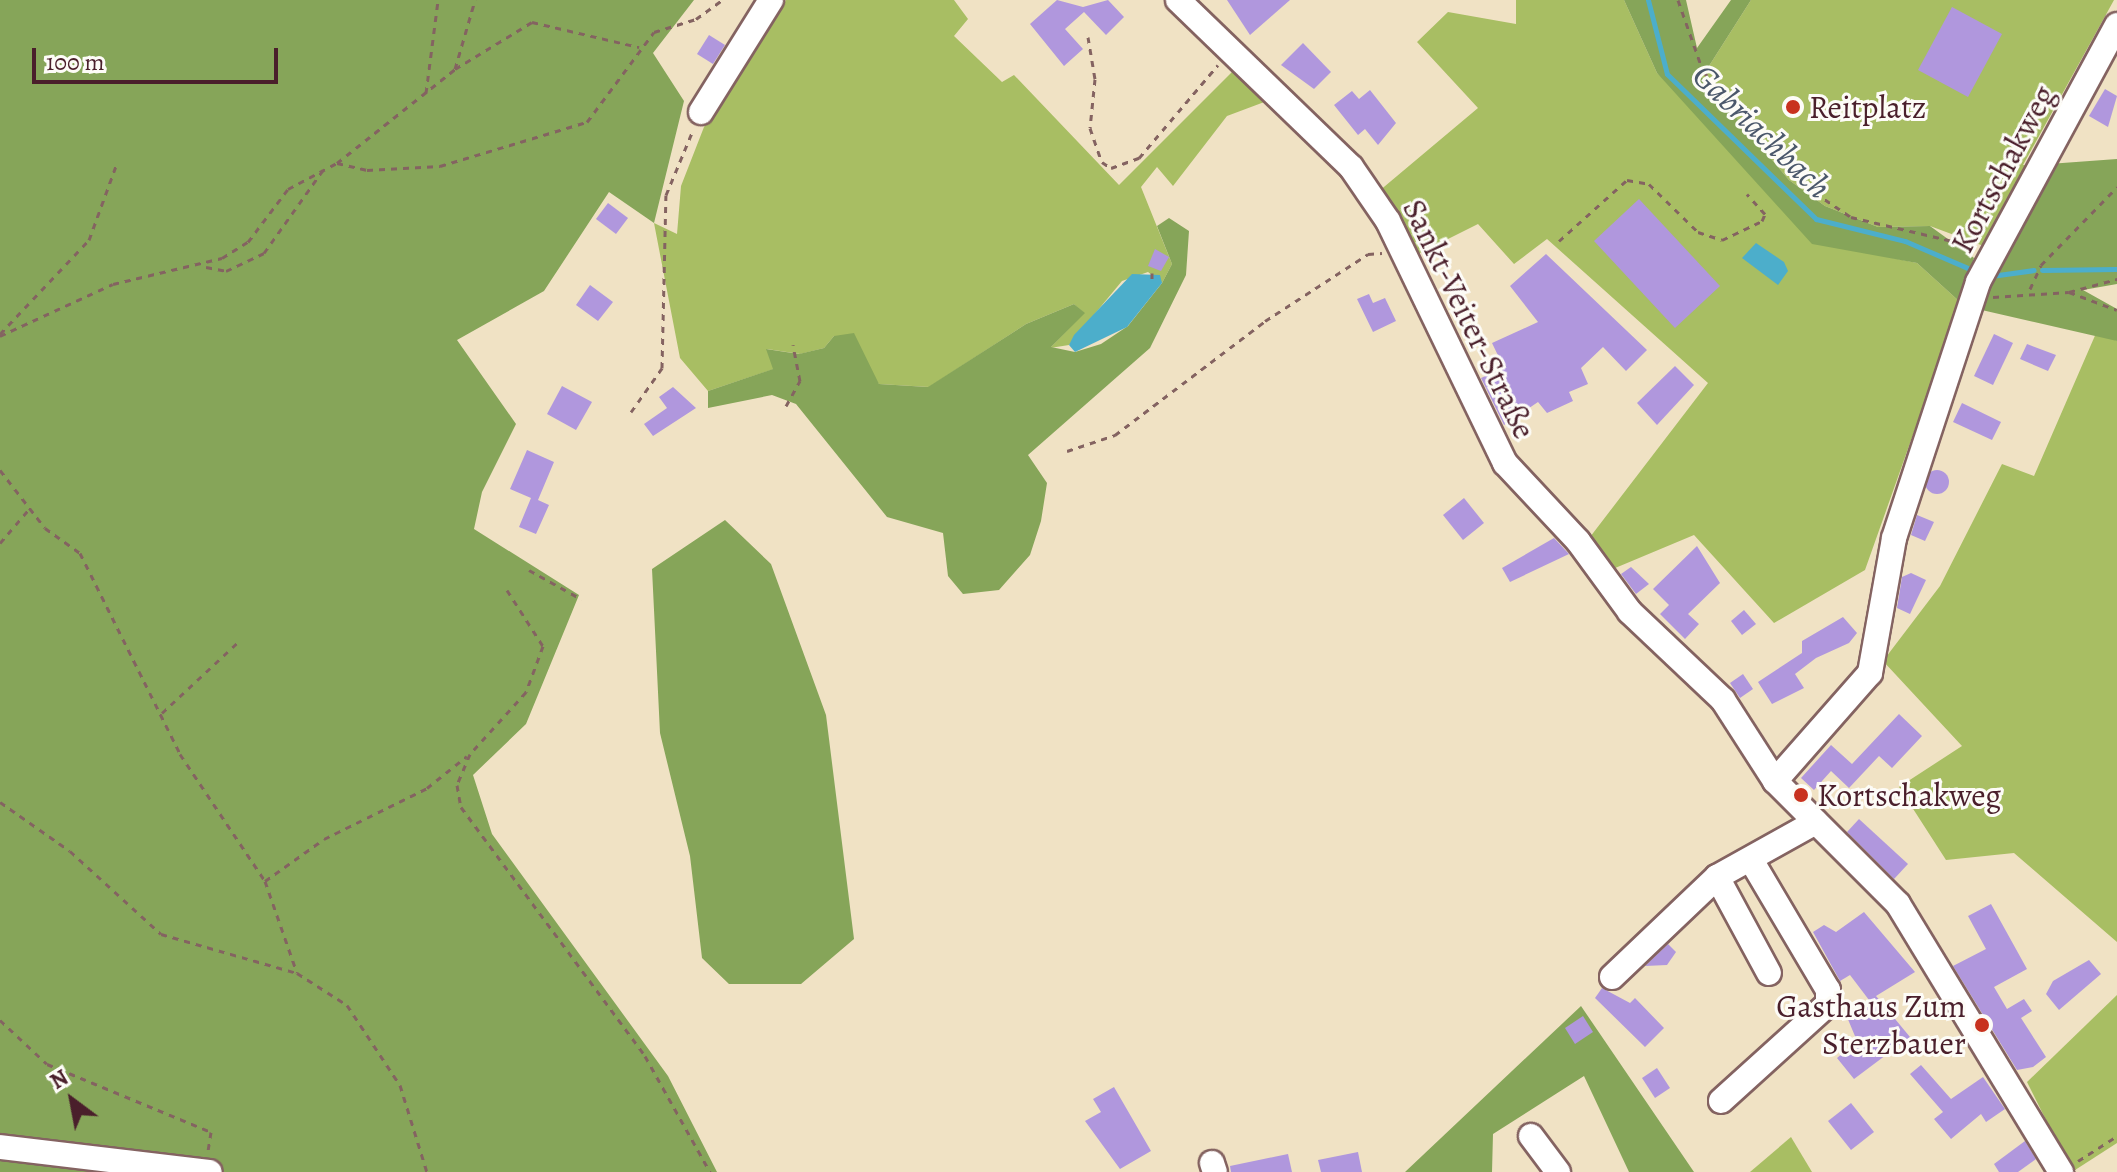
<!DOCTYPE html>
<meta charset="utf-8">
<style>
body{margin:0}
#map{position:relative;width:2117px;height:1172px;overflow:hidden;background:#f0e2c4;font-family:Alegreya,serif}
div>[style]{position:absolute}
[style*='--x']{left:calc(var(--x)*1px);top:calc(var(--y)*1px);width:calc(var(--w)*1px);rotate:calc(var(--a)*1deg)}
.green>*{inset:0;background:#a8be63}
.forest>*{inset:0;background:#86a559}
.water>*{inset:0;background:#4caecb}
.stream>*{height:5px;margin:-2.5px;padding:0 2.5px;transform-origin:2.5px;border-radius:2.5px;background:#4caecb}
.building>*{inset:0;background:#b097dd}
.round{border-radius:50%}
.path>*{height:3px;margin-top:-1.5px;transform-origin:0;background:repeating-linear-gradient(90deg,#846361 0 6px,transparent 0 12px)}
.roads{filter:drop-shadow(2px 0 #846361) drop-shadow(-2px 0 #846361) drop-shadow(0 2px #846361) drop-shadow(0 -2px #846361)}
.minor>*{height:24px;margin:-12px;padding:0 12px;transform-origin:12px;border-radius:12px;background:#fff}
.dots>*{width:22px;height:22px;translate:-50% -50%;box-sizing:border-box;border:4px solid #fdfcf7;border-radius:50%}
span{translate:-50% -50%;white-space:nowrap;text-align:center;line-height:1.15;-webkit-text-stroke:6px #fdfcf7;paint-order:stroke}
.poi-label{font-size:32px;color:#4a1f2b}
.left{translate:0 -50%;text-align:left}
.right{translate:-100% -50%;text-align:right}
.street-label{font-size:32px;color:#4a1f2b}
.water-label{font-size:34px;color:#4b586b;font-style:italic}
.north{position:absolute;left:32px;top:1060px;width:80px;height:80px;-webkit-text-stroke:6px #fdfcf7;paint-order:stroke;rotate:328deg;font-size:22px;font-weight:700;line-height:32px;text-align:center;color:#4a1f2b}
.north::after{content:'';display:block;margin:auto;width:28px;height:36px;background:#4a1f2b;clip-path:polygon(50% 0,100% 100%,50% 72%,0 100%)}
.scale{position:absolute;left:32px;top:48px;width:246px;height:36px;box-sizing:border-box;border:4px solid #4a1f2b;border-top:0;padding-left:10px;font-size:24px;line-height:28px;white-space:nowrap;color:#4a1f2b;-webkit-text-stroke:6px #fdfcf7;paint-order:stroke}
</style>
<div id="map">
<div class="green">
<i style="clip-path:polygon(786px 0,954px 0,968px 19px,954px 36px,1002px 82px,1014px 75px,1119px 185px,1233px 71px,1267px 101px,1227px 116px,1173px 186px,1157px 167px,1141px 187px,1172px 264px,1162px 283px,1148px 272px,1122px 281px,1069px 345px,1050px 348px,1084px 313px,1074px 304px,1026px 324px,929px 387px,879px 384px,834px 336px,824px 348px,800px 354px,767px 349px,774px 369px,708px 391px,680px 358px,654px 223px,677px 234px,681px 186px,704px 127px)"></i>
<i style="clip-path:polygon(1516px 0,1624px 0,1657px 73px,1869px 253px,1917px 263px,1960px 302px,1865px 570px,1774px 623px,1694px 535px,1608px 571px,1587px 541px,1708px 383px,1547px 239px,1514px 264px,1478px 224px,1406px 260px,1372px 197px,1478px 108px,1417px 42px,1448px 12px,1516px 24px)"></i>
<i style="clip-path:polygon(1751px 0,2114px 0,2023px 165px,2035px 165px,1997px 251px,1930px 226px,1878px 227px,1825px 206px,1789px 180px,1702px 77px)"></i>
<i style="clip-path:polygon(2097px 331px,2117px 341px,2117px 942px,2014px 853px,1946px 860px,1899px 787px,1962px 746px,1883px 661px,1940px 586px,2002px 464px,2034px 476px)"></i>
<i style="clip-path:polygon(2117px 995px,2117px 1143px,2072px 1172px,2027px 1082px)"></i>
<i style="clip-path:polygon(1791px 1137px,1812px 1172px,1750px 1172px)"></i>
</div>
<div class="forest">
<i style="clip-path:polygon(0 0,694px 0,653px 53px,684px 101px,654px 223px,609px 192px,544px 291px,457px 340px,516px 424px,482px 492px,474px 529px,579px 595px,526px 724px,473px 775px,492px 834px,668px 1076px,717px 1172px,0 1172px)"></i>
<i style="clip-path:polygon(1624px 0,1686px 0,1697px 48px,1731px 0,1751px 0,1702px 77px,1789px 180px,1825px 206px,1878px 227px,1930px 226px,1974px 258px,1960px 302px,1917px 263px,1812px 244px,1657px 73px)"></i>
<i style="clip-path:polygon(2117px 159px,2117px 284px,2083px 290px,2117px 309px,2117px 341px,1973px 308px,2035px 165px)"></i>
<i style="clip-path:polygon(1169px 218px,1189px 231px,1186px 275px,1150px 348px,1028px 455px,1047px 483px,1041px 521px,1030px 555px,999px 590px,963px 594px,948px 576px,943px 533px,887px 517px,796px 404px,772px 395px,708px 408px,708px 391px,773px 369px,766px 349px,799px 354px,824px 348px,834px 336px,854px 333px,879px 384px,928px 387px,1026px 324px,1074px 304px,1085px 313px,1051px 347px,1075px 352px,1101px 344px,1128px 326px,1162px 283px,1172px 264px,1157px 226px)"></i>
<i style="clip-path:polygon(725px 520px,771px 564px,826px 715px,854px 939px,801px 984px,729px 984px,702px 958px,690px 856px,660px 733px,652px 569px)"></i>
<i style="clip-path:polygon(1581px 1006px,1694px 1172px,1629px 1172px,1584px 1076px,1493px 1134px,1492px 1172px,1405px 1172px)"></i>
</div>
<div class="water">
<i style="clip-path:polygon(1756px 243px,1784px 262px,1788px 271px,1778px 285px,1742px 258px)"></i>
<i style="clip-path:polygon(1132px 274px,1160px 275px,1162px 283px,1127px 327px,1075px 352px,1069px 345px,1074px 335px)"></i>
</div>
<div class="stream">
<i style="--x:1648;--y:0;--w:76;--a:75.6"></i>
<i style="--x:1667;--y:74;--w:208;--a:44.2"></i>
<i style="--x:1816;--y:219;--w:92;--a:13.9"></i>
<i style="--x:1905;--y:241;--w:78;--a:23.3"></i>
<i style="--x:2042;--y:270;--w:75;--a:-0.8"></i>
<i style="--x:1991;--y:276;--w:43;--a:-7.9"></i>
</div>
<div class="building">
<i style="clip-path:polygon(1057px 0,1083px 7px,1108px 0,1124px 17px,1106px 35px,1084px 12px,1065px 29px,1083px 49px,1064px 66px,1030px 24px)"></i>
<i style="clip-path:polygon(1227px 0,1290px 0,1250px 35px)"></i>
<i style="clip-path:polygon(1952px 7px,2002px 34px,1968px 97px,1918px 70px)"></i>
<i style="clip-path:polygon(709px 35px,725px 45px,713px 64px,697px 54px)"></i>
<i style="clip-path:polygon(1303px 43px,1331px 72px,1314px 89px,1281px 65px)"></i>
<i style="clip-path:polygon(2105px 89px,2117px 96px,2108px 127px,2089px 116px)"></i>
<i style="clip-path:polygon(1370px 90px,1396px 123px,1378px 145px,1365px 129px,1358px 135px,1334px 105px,1352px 91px,1359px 99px)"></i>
<i style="clip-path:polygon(1639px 199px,1720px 286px,1675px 328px,1594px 241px)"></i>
<i style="clip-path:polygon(608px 203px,628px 218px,616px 234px,596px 219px)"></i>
<i style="clip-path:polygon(1155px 249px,1169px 257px,1161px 271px,1148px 266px)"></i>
<i style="clip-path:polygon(1546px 254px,1647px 350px,1626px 371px,1603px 347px,1581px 368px,1588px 384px,1569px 392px,1573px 401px,1547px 413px,1538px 402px,1504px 425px,1481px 378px,1504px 368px,1492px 343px,1538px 322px,1510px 286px)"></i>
<i style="clip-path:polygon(590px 285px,613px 302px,598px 321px,576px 305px)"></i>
<i style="clip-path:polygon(1369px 294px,1373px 303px,1385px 298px,1396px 321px,1373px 332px,1357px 299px)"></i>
<i style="clip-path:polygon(1994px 334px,2013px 343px,1993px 385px,1974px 376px)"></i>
<i style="clip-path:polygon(2027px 344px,2056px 355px,2048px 371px,2020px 359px)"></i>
<i style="clip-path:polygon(1675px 366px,1694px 385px,1657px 425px,1637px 403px)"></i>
<i style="clip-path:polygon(562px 386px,592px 402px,576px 430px,547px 414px)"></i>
<i style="clip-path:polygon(673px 387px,696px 408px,653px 436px,644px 424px,667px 408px,659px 397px)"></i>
<i style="clip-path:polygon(1962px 403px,2001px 422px,1992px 440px,1953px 422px)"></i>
<i style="clip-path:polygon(527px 450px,554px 462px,538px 500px,549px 505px,536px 534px,519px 527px,531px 498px,510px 489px)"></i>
<i class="round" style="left:1925px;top:470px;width:24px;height:24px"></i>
<i style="clip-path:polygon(1464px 498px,1484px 523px,1463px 540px,1443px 515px)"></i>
<i style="clip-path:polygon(1917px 515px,1934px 522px,1925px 541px,1911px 535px)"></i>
<i style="clip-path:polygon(1554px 538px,1569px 554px,1510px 582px,1502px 568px)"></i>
<i style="clip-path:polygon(1697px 546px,1720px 583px,1688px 614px,1699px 624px,1685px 639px,1660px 614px,1669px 605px,1653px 589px)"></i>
<i style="clip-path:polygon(1631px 567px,1649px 584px,1636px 594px,1621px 574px)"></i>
<i style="clip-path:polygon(1911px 573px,1926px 580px,1910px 614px,1897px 608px,1902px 577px)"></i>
<i style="clip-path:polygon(1744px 610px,1756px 624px,1742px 635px,1731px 621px)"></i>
<i style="clip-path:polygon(1843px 617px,1857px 633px,1849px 643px,1816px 658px,1795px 674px,1804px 688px,1772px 704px,1758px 682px,1802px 653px,1802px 641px)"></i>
<i style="clip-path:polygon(1743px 674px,1753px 689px,1740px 698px,1730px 683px)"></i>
<i style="clip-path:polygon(1899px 714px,1922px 736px,1892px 768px,1879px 756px,1849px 788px,1831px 771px,1814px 790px,1801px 778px,1831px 745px,1852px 764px)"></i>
<i style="clip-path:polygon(1859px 819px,1908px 864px,1894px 879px,1847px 832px)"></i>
<i style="clip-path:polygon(1991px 904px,2027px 969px,1994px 987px,2007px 1009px,2024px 999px,2032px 1011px,2021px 1018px,2046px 1057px,2033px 1067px,2017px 1070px,1953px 966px,1986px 949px,1968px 916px)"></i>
<i style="clip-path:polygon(1864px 912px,1915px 972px,1876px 996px,1910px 1037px,1854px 1079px,1837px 1058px,1857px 1041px,1847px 1017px,1869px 1000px,1850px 975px,1840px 981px,1813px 932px,1824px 925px,1836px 932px)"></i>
<i style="clip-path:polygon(1668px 944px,1676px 952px,1667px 965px,1645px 966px)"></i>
<i style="clip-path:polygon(2089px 960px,2101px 974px,2059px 1010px,2046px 994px,2053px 981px)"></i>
<i style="clip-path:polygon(1602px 988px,1630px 1003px,1635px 998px,1664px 1028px,1645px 1047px,1595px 998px)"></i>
<i style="clip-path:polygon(1583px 1016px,1593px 1032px,1575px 1044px,1565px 1028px)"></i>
<i style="clip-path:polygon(1921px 1065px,1951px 1099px,1983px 1077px,2005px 1109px,1986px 1122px,1981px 1114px,1951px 1139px,1934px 1119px,1943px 1112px,1910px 1074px)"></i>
<i style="clip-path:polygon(1657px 1068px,1670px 1088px,1655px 1098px,1642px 1078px)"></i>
<i style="clip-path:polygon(1114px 1087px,1151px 1151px,1120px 1169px,1085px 1121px,1101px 1112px,1093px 1099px)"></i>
<i style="clip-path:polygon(1851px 1103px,1874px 1132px,1851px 1150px,1828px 1121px)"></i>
<i style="clip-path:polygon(2025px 1141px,2036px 1159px,2018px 1172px,1999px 1172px,1994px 1164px)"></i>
<i style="clip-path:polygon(1358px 1152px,1362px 1172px,1321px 1172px,1318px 1160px)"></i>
<i style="clip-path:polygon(1288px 1154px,1292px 1172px,1231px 1172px,1230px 1166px)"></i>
</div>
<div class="path">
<i style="--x:1678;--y:0;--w:75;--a:70.6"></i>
<i style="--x:1703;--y:71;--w:154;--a:48.4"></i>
<i style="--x:1805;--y:186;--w:55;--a:34"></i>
<i style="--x:1851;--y:217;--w:126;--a:13.3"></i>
<i style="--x:1088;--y:37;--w:43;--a:80.5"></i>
<i style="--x:1095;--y:79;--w:49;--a:95.8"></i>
<i style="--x:1090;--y:128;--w:36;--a:71"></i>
<i style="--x:1102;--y:162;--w:11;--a:34"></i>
<i style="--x:1111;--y:168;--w:30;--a:-20"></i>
<i style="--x:1139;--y:158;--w:122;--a:-49.7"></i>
<i style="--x:455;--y:69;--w:72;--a:-73.8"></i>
<i style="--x:426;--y:93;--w:94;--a:-82.6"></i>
<i style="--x:337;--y:163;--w:151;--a:-38.5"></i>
<i style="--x:455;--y:69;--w:90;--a:-31.4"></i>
<i style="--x:532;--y:22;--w:110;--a:13.2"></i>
<i style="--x:1559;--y:241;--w:91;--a:-41.9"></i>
<i style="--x:1627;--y:180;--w:22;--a:10"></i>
<i style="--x:1649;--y:184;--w:69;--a:44.4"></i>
<i style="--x:1698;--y:232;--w:25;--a:18"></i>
<i style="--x:1722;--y:240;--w:44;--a:-25.4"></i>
<i style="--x:1762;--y:221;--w:8;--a:-67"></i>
<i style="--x:1765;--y:214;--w:27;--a:-132"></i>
<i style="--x:206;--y:267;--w:20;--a:11"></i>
<i style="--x:226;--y:271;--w:42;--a:-25.3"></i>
<i style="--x:264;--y:253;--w:102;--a:-54.6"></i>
<i style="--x:1152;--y:273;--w:10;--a:90"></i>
<i style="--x:2030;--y:289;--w:26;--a:-65"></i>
<i style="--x:2041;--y:265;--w:109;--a:-45.7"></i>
<i style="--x:2069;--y:292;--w:50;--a:-15.2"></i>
<i style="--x:1993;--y:297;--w:76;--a:-3.8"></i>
<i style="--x:2069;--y:292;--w:51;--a:20.6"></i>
<i style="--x:0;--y:334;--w:129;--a:-46.6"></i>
<i style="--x:89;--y:240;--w:79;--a:-70"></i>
<i style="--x:0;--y:336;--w:124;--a:-24.7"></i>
<i style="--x:113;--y:284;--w:112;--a:-13.4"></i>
<i style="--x:222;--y:258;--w:31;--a:-32"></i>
<i style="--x:248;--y:242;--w:66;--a:-53"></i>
<i style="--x:288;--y:189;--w:55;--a:-28"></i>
<i style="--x:337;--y:163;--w:31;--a:13"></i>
<i style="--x:367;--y:170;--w:73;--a:-3.1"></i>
<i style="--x:440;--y:166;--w:153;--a:-16.7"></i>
<i style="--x:587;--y:122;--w:112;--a:-53.3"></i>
<i style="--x:654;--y:32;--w:44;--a:-17.2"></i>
<i style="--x:696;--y:19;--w:32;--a:-36"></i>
<i style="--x:786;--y:406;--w:29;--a:-61"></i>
<i style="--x:800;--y:381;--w:37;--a:-101"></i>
<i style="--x:631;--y:412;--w:54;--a:-54.8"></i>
<i style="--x:662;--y:368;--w:173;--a:-88.7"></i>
<i style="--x:666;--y:195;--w:70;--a:-67.4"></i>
<i style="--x:1067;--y:451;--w:51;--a:-18.4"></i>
<i style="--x:1115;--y:435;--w:188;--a:-37.2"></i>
<i style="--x:1265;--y:321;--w:123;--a:-33"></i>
<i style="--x:1368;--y:254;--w:14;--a:-4"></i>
<i style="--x:0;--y:470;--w:73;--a:52.2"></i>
<i style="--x:45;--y:528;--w:43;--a:35.5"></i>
<i style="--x:80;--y:553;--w:225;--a:63.5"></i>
<i style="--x:180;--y:754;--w:153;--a:56.2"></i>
<i style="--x:265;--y:881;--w:97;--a:70.8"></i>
<i style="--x:0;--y:543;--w:46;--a:-49.4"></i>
<i style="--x:529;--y:570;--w:60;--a:29.1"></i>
<i style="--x:507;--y:590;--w:67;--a:57.3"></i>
<i style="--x:543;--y:646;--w:49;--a:110.3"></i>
<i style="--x:526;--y:692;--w:84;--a:132.1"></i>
<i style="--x:470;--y:754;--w:34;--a:113"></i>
<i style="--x:457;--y:785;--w:22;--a:80"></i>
<i style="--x:461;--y:807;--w:310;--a:53.5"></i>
<i style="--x:645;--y:1056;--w:133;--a:60.7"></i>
<i style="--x:162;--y:713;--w:103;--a:-43"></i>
<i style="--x:0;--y:802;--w:85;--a:35"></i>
<i style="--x:70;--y:851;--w:123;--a:42.4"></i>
<i style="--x:161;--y:934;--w:141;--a:16"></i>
<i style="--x:297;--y:973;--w:59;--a:32.6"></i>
<i style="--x:347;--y:1005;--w:96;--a:56.5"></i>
<i style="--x:400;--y:1085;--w:91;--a:72.8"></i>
<i style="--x:265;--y:881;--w:72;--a:-35.4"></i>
<i style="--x:324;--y:839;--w:115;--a:-26.3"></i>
<i style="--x:427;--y:788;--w:51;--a:-38.7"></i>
<i style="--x:0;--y:1020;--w:64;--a:43.1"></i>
<i style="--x:47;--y:1064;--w:178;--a:22.5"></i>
<i style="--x:211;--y:1132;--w:19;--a:99"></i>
<i style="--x:2078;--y:1161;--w:46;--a:-32.7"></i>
</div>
<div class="roads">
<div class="minor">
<i style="--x:1178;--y:0;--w:240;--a:44"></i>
<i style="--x:1351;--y:167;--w:65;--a:55.6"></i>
<i style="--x:1388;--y:221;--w:269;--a:64.2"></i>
<i style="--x:1505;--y:463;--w:107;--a:46.9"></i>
<i style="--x:1578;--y:541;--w:88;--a:53.8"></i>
<i style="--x:1630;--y:612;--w:128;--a:43.4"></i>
<i style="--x:1723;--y:700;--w:96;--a:57.3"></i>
<i style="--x:1775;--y:781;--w:174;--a:45"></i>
<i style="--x:1898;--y:904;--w:314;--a:58.7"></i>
<i style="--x:701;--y:112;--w:132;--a:-58"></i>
<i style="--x:1775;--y:781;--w:144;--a:-48.7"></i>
<i style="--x:1870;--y:673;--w:137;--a:-79.9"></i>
<i style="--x:1894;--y:538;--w:269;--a:-71.8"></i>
<i style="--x:1978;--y:282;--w:292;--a:-61.6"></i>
<i style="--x:1717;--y:877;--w:109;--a:61.6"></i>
<i style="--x:1612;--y:977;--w:145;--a:-43.6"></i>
<i style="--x:1717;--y:877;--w:113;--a:-29.1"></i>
<i style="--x:1721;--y:1101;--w:144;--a:-42.2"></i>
<i style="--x:1828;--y:1004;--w:14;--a:-90"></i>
<i style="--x:1828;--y:990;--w:151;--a:-120.6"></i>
<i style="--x:1531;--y:1136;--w:45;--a:53.1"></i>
<i style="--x:0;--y:1147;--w:211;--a:6.8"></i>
<i style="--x:1212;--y:1163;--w:9;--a:72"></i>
</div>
</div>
<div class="dots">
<i style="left:1793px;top:107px;background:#c8321e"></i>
<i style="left:1801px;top:795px;background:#c8321e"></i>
<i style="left:1982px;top:1025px;background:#c8321e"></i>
</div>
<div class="poi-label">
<span class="left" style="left:1809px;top:107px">Reitplatz</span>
<span class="left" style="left:1817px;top:795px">Kortschakweg</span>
<span class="right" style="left:1966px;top:1025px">Gasthaus Zum<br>Sterzbauer</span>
</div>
<div class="street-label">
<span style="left:2003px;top:169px;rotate:-62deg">Kortschakweg</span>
<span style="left:1469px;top:319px;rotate:64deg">Sankt-Veiter-Straße</span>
</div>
<div class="water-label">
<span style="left:1762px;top:131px;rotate:44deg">Gabriachbach</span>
</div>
<div class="north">N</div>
<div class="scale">100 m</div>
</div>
